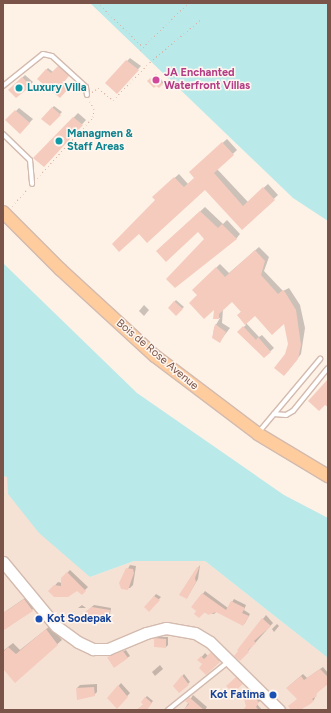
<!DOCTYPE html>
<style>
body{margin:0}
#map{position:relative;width:331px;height:713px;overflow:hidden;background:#fef2e7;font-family:Figtree,sans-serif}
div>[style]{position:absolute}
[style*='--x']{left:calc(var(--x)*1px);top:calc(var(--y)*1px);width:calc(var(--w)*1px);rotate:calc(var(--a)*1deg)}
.residential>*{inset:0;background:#f6e2d5}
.water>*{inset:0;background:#bae9e9}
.shadow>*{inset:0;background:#0003}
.building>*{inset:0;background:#f5cbbd}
.path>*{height:1px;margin-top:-0.5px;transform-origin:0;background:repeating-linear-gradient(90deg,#daae9f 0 1px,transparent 0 4px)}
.roads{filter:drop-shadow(1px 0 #d3baae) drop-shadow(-1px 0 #d3baae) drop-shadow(0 1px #d3baae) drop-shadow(0 -1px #d3baae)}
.service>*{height:4px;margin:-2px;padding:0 2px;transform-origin:2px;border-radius:2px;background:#fff}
.secondary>*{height:11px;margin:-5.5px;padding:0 5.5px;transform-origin:5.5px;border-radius:5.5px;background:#fff}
.primary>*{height:12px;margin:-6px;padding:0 6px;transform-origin:6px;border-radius:6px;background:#ffcc9d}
.dots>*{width:11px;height:11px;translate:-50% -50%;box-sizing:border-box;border:2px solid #fff6ef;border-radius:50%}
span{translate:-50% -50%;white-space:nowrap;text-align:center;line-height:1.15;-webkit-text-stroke:3px #fff6ef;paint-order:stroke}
.hotel-label{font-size:11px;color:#b23c85;font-weight:700}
.left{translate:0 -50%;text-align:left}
.culture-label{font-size:11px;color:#0d838f;font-weight:700}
.street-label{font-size:11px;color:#7a5449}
.transit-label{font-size:11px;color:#164399;font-weight:700}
.right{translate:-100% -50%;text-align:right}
.frame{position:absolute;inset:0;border:4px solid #7a5449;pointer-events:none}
</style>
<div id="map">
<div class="residential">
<i style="clip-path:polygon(3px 476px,7px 477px,90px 577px,134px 561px,205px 561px,328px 658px,328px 710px,3px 710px)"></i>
</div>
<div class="water">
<i style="clip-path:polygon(90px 3px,328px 3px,328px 221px,293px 198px)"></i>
<i style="clip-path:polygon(3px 263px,137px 393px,284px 495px,328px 518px,328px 658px,205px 561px,134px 561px,90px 577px,39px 533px,8px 494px,7px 477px,3px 476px)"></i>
</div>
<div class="shadow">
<i style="clip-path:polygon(130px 58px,141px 66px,117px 92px,106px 83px)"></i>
<i style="clip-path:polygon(60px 66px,70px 74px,63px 81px,70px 86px,60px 97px,38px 79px,48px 68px,53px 72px)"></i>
<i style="clip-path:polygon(156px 74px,164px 82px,159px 87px,149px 81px)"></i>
<i style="clip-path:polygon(25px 75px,33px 82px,16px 97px,9px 90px)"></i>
<i style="clip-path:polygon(54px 106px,62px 112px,50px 125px,42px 119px)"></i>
<i style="clip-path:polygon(19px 108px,33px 119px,20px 133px,7px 120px)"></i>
<i style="clip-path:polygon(78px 113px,86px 120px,48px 162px,35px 158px)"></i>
<i style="clip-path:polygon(227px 139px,237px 150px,217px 169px,248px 202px,268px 184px,278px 195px,242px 228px,205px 189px,156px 200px,158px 193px,179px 174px,188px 184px,195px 178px,195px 168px)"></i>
<i style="clip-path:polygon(205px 207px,223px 224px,227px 220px,240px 234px,236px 239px,206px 239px,198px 231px,161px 247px)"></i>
<i style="clip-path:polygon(259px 247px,269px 257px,264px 271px,283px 291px,289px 288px,300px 305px,305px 328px,301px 354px,288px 371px,286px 354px,289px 344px,285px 322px,255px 315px,246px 323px,259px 337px,262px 335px,274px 348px,264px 357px,238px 332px,246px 325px,238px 315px,242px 311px,233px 300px,223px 309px,222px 323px,230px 328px,220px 341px,213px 337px,214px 328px,220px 318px,214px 318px,215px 307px,193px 290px,220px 264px,229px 273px)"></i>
<i style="clip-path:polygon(176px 300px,184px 307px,176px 314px,169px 308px)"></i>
<i style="clip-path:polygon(144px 305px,149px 310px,144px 316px,139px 311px)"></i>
<i style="clip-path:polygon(130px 565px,136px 566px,133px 585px,130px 588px,122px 588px,120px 583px)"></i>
<i style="clip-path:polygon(200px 565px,198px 579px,188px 596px,180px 594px)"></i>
<i style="clip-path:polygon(70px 570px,88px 587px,82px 593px,77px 589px,50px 591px,58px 582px,62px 583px,62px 578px)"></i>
<i style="clip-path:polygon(205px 591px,228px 608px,234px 599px,246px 605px,244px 610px,250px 614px,245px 623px,243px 625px,217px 611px,214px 614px,198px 611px,193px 607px)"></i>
<i style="clip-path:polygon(156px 594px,161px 597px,149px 610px,145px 607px)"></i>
<i style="clip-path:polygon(28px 596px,36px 607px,5px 629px,3px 613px)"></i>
<i style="clip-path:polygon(82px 605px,86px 608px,77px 608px,78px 608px)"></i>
<i style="clip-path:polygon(94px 605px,111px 608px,110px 614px,86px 612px)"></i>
<i style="clip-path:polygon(266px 615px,273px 623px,240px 660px,235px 656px)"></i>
<i style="clip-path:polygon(277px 624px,279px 626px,274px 632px,272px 629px)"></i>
<i style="clip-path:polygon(50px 626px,62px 640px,15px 681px,3px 666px,3px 651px,13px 643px,20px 650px)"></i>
<i style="clip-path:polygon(157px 637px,168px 637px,168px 645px,166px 647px,155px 639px)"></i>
<i style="clip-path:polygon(126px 650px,130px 656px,114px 667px,108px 658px)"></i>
<i style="clip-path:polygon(214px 650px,222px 658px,206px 674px,203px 664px,199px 660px,205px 653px,208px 656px)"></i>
<i style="clip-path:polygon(160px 665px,163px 669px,155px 676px,152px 672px)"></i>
<i style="clip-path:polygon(323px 667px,328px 673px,328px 682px,317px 692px,314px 700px,300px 710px,293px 710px,298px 698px,289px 686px,303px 674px,307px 678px)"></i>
<i style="clip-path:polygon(184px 674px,190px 682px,179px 692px,174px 686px)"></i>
<i style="clip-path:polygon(238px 676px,244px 681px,233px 692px,228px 686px)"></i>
<i style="clip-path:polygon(121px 683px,130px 693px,117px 707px,108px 698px)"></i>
<i style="clip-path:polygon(97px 684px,97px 692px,94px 695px,77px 688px,80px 685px)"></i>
<i style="clip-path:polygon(252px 691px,261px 700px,257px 704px,262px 710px,247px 710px,245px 700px)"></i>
<i style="clip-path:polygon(193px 695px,207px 707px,205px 710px,184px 710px)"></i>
<i style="clip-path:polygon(147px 696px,153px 701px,146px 710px,137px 710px,144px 704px,142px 702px)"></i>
</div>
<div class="building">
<i style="clip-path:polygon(126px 60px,139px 70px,117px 94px,105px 83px)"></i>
<i style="clip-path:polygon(58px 66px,69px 76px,63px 83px,69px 88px,60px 98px,37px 79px,46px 69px,51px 73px)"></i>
<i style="clip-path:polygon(154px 75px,163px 84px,159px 88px,156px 86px,154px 88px,147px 81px)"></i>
<i style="clip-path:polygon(22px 77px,31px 86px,16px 98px,8px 90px)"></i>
<i style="clip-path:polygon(52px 107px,61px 115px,50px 126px,41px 119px)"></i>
<i style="clip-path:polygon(15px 110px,30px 123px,20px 134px,5px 120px)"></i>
<i style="clip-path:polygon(73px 117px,83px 125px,44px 167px,33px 158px)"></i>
<i style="clip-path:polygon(222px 142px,234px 155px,214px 173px,243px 206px,263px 187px,275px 200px,242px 230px,205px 190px,147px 243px,139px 234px,119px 252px,112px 244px,155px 200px,152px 197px,174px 177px,184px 187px,194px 178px,189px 172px)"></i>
<i style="clip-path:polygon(200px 211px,218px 228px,222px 224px,237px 239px,175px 288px,166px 279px,204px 239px,198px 232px,166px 262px,156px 251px)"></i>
<i style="clip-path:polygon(255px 250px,265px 261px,261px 275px,278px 294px,283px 290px,285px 292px,296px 310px,301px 345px,298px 359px,284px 376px,274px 368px,285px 354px,288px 344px,284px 324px,272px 335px,255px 316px,245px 325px,237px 315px,241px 312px,232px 302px,219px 314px,219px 319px,213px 319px,214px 310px,204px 319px,189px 303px,197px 295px,192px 290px,216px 267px,225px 277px)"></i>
<i style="clip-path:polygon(174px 301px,183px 309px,176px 316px,168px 308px)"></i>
<i style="clip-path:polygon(215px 324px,226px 332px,220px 343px,212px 338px)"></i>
<i style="clip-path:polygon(243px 326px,256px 340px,258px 337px,271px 352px,264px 358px,237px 332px)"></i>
<i style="clip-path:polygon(328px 379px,328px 407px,325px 405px,319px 411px,308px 401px)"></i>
<i style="clip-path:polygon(197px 567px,199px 568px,195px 578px,196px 582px,187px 599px,179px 595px)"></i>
<i style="clip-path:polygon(126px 568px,133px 569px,134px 573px,128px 590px,121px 589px,119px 583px)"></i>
<i style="clip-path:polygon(67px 572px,86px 591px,82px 595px,77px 591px,68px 597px,54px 597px,48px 591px,54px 585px,61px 586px,61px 578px)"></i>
<i style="clip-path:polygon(202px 593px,226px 610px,231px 601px,245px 608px,242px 613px,249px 616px,243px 626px,216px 612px,208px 615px,205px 612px,199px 618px,194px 614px,196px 611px,191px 607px)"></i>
<i style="clip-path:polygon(154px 596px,160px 600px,149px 612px,144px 607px)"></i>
<i style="clip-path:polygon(24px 599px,33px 611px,4px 630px,3px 613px)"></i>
<i style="clip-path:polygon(92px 607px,110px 610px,109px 616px,101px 615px,93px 622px,85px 612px)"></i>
<i style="clip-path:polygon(262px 618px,271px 626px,254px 641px,256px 643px,248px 650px,249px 652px,240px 661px,234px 656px,238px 651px,237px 650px)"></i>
<i style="clip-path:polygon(46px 629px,58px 645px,15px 683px,3px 669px,3px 652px,8px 647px,16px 654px)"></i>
<i style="clip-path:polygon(154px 638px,166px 639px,166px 648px,154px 647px)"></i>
<i style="clip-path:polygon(123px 651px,128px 658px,114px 668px,107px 657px)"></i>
<i style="clip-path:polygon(211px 652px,220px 662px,206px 675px,199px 668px,202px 664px,197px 660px,201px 656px,204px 659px)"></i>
<i style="clip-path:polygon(320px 669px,328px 677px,328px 684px,316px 694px,317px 696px,312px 699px,314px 701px,309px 705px,300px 710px,291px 710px,288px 706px,297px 699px,286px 688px,301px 676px,304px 680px)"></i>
<i style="clip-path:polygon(182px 675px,189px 685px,179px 693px,173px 686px)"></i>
<i style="clip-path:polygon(236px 677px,243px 684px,233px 693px,226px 686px)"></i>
<i style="clip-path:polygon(118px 685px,128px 697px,117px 709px,107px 698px)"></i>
<i style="clip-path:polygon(94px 687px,95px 696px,77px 700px,76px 688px)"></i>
<i style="clip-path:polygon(250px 693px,259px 702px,256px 707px,259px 710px,243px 710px,246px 706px,244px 699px)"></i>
<i style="clip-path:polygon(145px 697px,152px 703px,147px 710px,136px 710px,143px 705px,141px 702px)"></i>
<i style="clip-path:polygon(189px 697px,204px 710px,183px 710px,189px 704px,185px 701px)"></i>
</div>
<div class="path">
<i style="--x:102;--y:3;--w:3;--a:135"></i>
<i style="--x:100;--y:5;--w:59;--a:44.3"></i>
<i style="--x:140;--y:50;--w:67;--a:-44.4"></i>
<i style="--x:92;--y:92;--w:7;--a:-34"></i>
<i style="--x:98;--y:88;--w:19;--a:39"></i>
<i style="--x:113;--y:100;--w:53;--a:-45.8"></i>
<i style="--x:150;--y:62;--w:65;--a:-40"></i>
<i style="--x:37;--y:178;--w:83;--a:-47.4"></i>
<i style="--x:93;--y:117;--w:8;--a:-83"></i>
<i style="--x:94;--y:109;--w:10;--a:-119"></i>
<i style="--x:12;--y:206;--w:24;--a:-48"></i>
</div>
<div class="roads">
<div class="service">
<i style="--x:3;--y:86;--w:51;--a:-38.7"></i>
<i style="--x:43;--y:54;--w:9;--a:13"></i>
<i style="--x:52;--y:56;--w:46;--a:42.4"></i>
<i style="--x:86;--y:87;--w:8;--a:83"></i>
<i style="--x:3;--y:134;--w:37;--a:44"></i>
<i style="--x:30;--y:160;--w:24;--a:85"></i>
<i style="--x:274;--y:414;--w:12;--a:5"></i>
<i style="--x:286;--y:415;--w:8;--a:-30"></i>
<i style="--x:293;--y:411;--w:55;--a:-50.9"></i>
<i style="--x:258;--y:433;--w:97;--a:-50"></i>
<i style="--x:168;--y:710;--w:77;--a:-38.7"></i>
</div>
<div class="secondary">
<i style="--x:3;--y:562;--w:83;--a:50.4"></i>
<i style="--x:56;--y:626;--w:27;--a:36"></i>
<i style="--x:78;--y:642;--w:17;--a:25"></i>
<i style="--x:93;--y:649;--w:15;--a:0"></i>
<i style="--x:108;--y:649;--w:41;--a:-22.8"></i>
<i style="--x:146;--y:633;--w:21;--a:-14"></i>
<i style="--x:166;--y:628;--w:29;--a:10"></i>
<i style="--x:195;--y:633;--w:17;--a:31"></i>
<i style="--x:210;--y:642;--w:97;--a:44.6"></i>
</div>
<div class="primary">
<i style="--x:3;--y:212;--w:82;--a:45"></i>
<i style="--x:61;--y:270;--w:127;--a:42.5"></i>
<i style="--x:155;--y:356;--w:129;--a:37.1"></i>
<i style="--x:258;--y:434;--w:82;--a:31"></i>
</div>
</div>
<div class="dots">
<i style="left:156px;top:80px;background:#d1479c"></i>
<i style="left:19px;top:88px;background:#0f9aa8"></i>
<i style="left:59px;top:141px;background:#0f9aa8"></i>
<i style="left:39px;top:619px;background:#1a4fb4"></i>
<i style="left:273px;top:695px;background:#1a4fb4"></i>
</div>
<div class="hotel-label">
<span class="left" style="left:164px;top:80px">JA Enchanted<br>Waterfront Villas</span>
</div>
<div class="culture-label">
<span class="left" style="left:27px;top:88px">Luxury Villa</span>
<span class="left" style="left:67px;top:141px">Managmen &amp;<br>Staff Areas</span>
</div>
<div class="street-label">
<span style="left:157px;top:355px;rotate:40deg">Bois de Rose Avenue</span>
</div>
<div class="transit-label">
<span class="left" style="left:47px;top:619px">Kot Sodepak</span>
<span class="right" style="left:265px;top:695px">Kot Fatima</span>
</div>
<div class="frame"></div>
</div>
